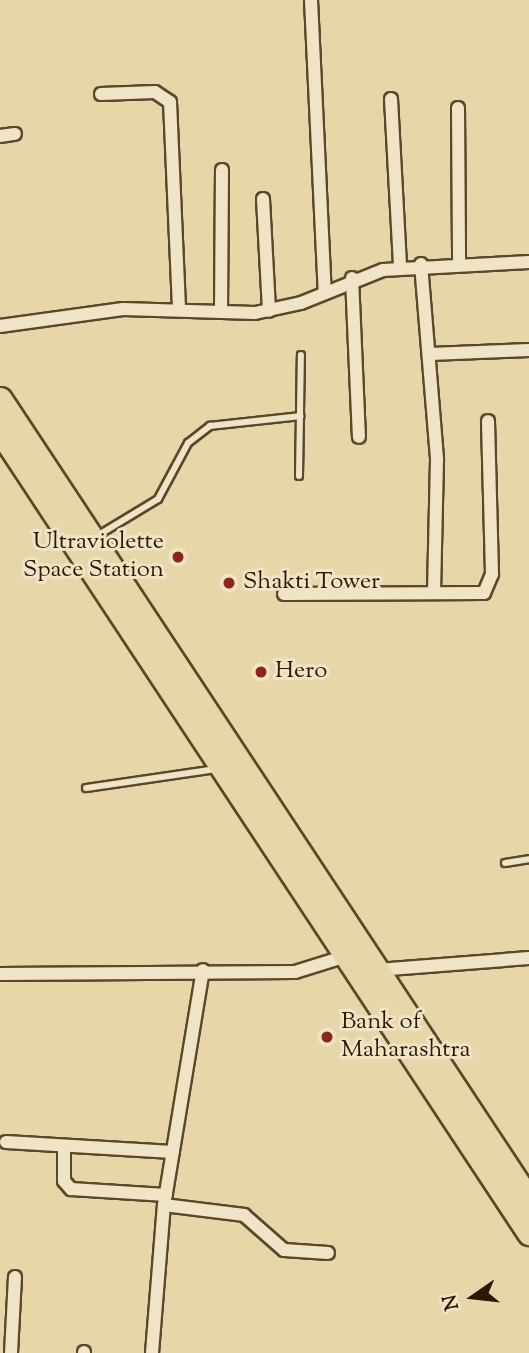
<!DOCTYPE html>
<style>
body{margin:0}
#map{position:relative;width:529px;height:1353px;overflow:hidden;background:#e7d6a8;font-family:"Sorts Mill Goudy",serif}
div>[style]{position:absolute}
[style*='--x']{left:calc(var(--x)*1px);top:calc(var(--y)*1px);width:calc(var(--w)*1px);rotate:calc(var(--a)*1deg)}
.roads{filter:drop-shadow(2px 0 #59482a) drop-shadow(-2px 0 #59482a) drop-shadow(0 2px #59482a) drop-shadow(0 -2px #59482a)}
.lane>*{height:6px;margin:-3px;padding:0 3px;transform-origin:3px;border-radius:3px;background:#efe4c6}
.street>*{height:12px;margin:-6px;padding:0 6px;transform-origin:6px;border-radius:6px;background:#efe4c6}
.highway>*{height:23px;margin:-11.5px;padding:0 11.5px;transform-origin:11.5px;border-radius:11.5px;background:#e7d6a8}
.dots>*{width:19px;height:19px;translate:-50% -50%;box-sizing:border-box;border:4px solid #efe4c6;border-radius:50%}
span{translate:-50% -50%;white-space:nowrap;text-align:center;line-height:1.15;-webkit-text-stroke:6px #efe4c6;paint-order:stroke}
.poi-label{font-size:24px;color:#2a1800}
.right{translate:-100% -50%;text-align:right}
.left{translate:0 -50%;text-align:left}
.north{position:absolute;left:438px;top:1262px;width:70px;height:70px;-webkit-text-stroke:5px #efe4c6;paint-order:stroke;rotate:256deg;font-size:19px;font-weight:700;line-height:28px;text-align:center;color:#2a1800}
.north::after{content:'';display:block;margin:auto;width:24px;height:32px;background:#2a1800;clip-path:polygon(50% 0,100% 100%,50% 72%,0 100%)}
</style>
<div id="map">
<div class="roads">
<div class="lane">
<i style="--x:299;--y:476;--w:121;--a:-89.1"></i>
<i style="--x:97;--y:536;--w:71;--a:-31.2"></i>
<i style="--x:158;--y:499;--w:64;--a:-61.8"></i>
<i style="--x:188;--y:443;--w:28;--a:-38"></i>
<i style="--x:210;--y:426;--w:91;--a:-6.3"></i>
<i style="--x:86;--y:788;--w:132;--a:-8.3"></i>
<i style="--x:505;--y:863;--w:24;--a:-9"></i>
</div>
<div class="street">
<i style="--x:311;--y:0;--w:292;--a:87.3"></i>
<i style="--x:101;--y:94;--w:54;--a:-2.1"></i>
<i style="--x:155;--y:92;--w:18;--a:34"></i>
<i style="--x:170;--y:102;--w:208;--a:87.5"></i>
<i style="--x:391;--y:99;--w:168;--a:86.9"></i>
<i style="--x:458;--y:108;--w:154;--a:89.6"></i>
<i style="--x:0;--y:136;--w:15;--a:-8"></i>
<i style="--x:263;--y:199;--w:112;--a:86.9"></i>
<i style="--x:421;--y:264;--w:197;--a:85.3"></i>
<i style="--x:437;--y:460;--w:133;--a:91.3"></i>
<i style="--x:352;--y:278;--w:159;--a:87.5"></i>
<i style="--x:221;--y:312;--w:142;--a:-89.6"></i>
<i style="--x:0;--y:326;--w:124;--a:-7.9"></i>
<i style="--x:123;--y:309;--w:132;--a:1.7"></i>
<i style="--x:255;--y:313;--w:47;--a:-12.3"></i>
<i style="--x:301;--y:303;--w:88;--a:-21.9"></i>
<i style="--x:383;--y:270;--w:146;--a:-3.1"></i>
<i style="--x:430;--y:354;--w:99;--a:-2.3"></i>
<i style="--x:284;--y:594;--w:200;--a:-0.3"></i>
<i style="--x:484;--y:593;--w:21;--a:-67"></i>
<i style="--x:492;--y:574;--w:153;--a:-91.5"></i>
<i style="--x:377;--y:970;--w:152;--a:-4.5"></i>
<i style="--x:0;--y:974;--w:295;--a:-0.4"></i>
<i style="--x:295;--y:972;--w:58;--a:-17.2"></i>
<i style="--x:6;--y:1142;--w:167;--a:3.4"></i>
<i style="--x:64;--y:1150;--w:31;--a:90"></i>
<i style="--x:64;--y:1181;--w:11;--a:49"></i>
<i style="--x:71;--y:1189;--w:95;--a:3.6"></i>
<i style="--x:164;--y:1205;--w:81;--a:7.1"></i>
<i style="--x:244;--y:1215;--w:53;--a:41.2"></i>
<i style="--x:284;--y:1250;--w:44;--a:3.9"></i>
<i style="--x:11;--y:1353;--w:76;--a:-87"></i>
<i style="--x:84;--y:1353;--w:1;--a:-90"></i>
<i style="--x:152;--y:1353;--w:148;--a:-85.4"></i>
<i style="--x:164;--y:1205;--w:238;--a:-80.6"></i>
</div>
<div class="highway">
<i style="--x:0;--y:399;--w:960;--a:56.56"></i>
<i style="--x:0;--y:431;--w:961;--a:56.59"></i>
</div>
</div>
<div class="dots">
<i style="left:178px;top:557px;background:#8f2418"></i>
<i style="left:229px;top:583px;background:#8f2418"></i>
<i style="left:261px;top:672px;background:#8f2418"></i>
<i style="left:327px;top:1037px;background:#8f2418"></i>
</div>
<div class="poi-label">
<span class="right" style="left:164px;top:557px">Ultraviolette<br>Space Station</span>
<span class="left" style="left:243px;top:583px">Shakti Tower</span>
<span class="left" style="left:275px;top:672px">Hero</span>
<span class="left" style="left:341px;top:1037px">Bank of<br>Maharashtra</span>
</div>
<div class="north">N</div>
</div>
